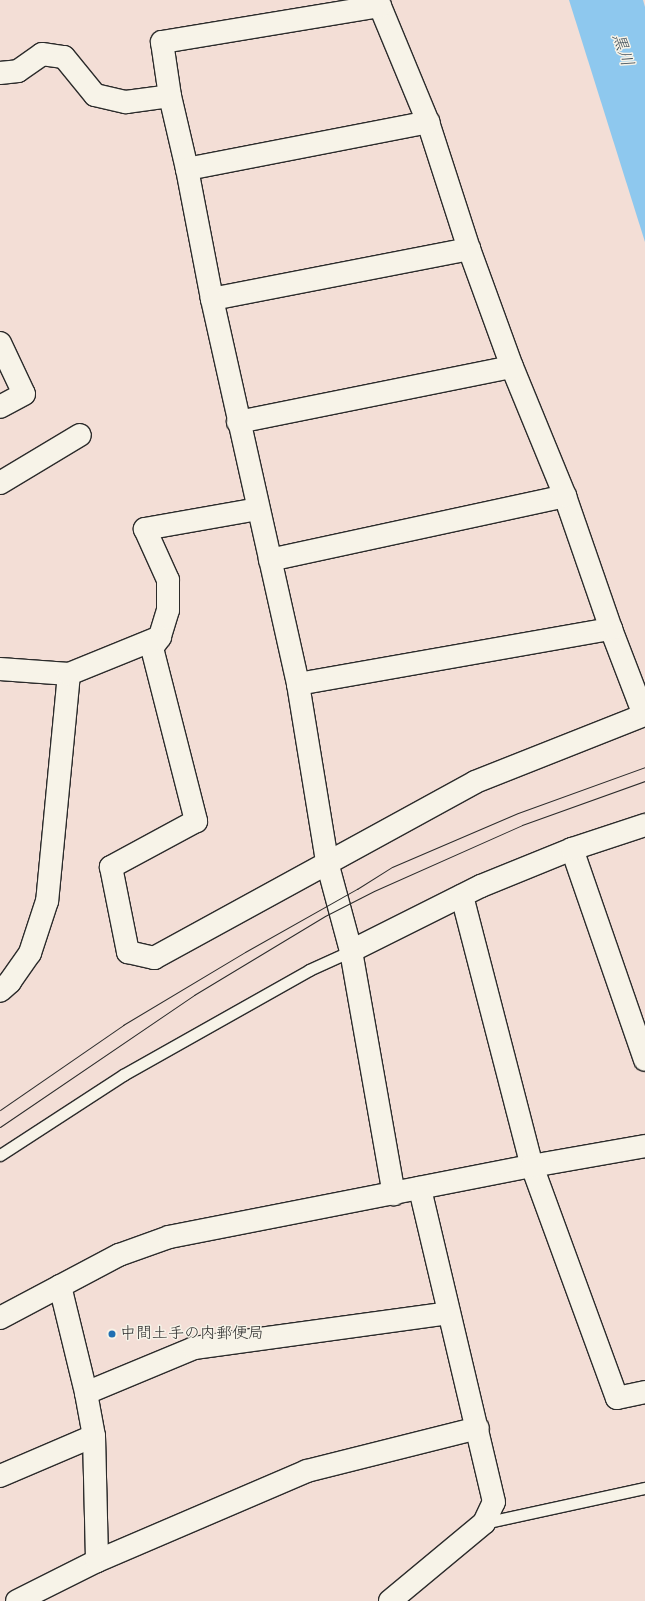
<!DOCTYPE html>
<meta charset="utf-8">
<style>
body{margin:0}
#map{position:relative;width:645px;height:1601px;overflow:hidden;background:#f3ded6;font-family:"Indie Flower","Klee One",sans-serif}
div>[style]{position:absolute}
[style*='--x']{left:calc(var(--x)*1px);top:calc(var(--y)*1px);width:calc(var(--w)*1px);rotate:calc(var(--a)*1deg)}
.water>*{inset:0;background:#8ec8ee}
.roads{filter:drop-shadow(1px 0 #2b2b2b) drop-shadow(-1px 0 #2b2b2b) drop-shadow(0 1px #2b2b2b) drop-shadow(0 -1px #2b2b2b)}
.service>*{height:11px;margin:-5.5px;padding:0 5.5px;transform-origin:5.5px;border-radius:5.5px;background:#f7f3e8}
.minor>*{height:22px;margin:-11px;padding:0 11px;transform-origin:11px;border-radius:11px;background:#f7f3e8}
.tram>*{height:1px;margin:-0.5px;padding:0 0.5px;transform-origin:0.5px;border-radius:0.5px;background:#2b2b2b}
.dots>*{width:11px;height:11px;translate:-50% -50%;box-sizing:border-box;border:2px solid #f7f3e8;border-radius:50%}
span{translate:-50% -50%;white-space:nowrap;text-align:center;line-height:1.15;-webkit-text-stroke:3px #f7f3e8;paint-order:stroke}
.poi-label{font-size:16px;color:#2b2b2b}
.left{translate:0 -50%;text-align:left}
.water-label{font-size:17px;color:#44525c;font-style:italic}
</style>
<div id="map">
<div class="water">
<i style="clip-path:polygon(569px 0,643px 0,645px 7px,645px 242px)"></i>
</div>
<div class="roads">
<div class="service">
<i style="--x:0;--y:1155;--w:147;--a:-33"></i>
<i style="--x:123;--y:1075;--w:214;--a:-29.4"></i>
<i style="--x:309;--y:970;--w:46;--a:-24.3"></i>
<i style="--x:484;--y:1523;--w:165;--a:-12.3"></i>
</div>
<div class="minor">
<i style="--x:0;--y:73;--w:18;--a:-6"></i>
<i style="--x:18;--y:71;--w:29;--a:-35"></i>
<i style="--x:42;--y:54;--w:22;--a:8"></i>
<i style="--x:64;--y:57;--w:49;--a:50.8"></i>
<i style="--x:95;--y:95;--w:32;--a:13"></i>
<i style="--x:126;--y:102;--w:44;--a:-7.8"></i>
<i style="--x:187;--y:169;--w:246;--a:-11"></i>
<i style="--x:212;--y:299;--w:262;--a:-11"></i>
<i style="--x:0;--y:343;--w:56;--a:64.8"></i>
<i style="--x:24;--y:394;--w:27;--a:152"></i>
<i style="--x:238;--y:422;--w:279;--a:-11.4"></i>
<i style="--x:0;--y:483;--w:93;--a:-31"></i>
<i style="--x:258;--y:509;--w:115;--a:170"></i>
<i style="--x:145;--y:529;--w:56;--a:65.7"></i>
<i style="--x:168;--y:580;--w:30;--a:90"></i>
<i style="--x:168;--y:610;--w:28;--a:107"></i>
<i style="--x:160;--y:637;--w:14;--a:126"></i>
<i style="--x:152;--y:648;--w:179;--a:75.7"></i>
<i style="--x:196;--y:821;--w:97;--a:151.6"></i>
<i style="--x:111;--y:867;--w:87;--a:78.7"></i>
<i style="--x:128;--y:952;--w:27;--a:13"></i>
<i style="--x:154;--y:958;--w:366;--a:-28.7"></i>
<i style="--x:475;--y:782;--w:182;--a:-21.6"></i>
<i style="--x:644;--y:715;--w:92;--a:-111"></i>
<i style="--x:270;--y:560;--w:302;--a:-12.2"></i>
<i style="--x:0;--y:669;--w:69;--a:4.1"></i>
<i style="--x:69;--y:674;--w:228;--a:95.5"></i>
<i style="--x:47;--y:901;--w:55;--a:108.1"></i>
<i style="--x:30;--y:953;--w:35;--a:125"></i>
<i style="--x:10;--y:982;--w:13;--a:138"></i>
<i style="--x:69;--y:674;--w:98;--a:-22.1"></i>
<i style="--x:298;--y:684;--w:318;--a:-10"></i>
<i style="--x:611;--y:629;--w:141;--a:-109.1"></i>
<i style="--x:565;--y:496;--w:139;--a:-112.3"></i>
<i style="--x:512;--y:367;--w:126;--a:-110"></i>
<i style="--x:469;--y:249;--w:133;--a:-107.9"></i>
<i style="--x:428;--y:122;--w:126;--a:-112.5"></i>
<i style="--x:380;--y:6;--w:221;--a:170.6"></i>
<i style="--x:162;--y:42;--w:55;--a:81.6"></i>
<i style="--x:170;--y:96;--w:75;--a:76.9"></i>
<i style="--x:187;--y:169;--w:132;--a:79.1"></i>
<i style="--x:212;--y:299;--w:394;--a:77.4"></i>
<i style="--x:298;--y:684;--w:180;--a:80.7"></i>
<i style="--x:327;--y:862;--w:92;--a:74.9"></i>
<i style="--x:351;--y:951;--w:247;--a:80"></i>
<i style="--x:572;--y:849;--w:223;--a:70.9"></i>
<i style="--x:462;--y:896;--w:279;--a:75.5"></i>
<i style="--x:532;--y:1166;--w:247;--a:69.9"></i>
<i style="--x:617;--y:1398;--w:29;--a:-12"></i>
<i style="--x:351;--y:951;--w:145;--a:-26.6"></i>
<i style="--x:481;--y:886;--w:98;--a:-22.1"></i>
<i style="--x:572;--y:849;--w:77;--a:-18.2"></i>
<i style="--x:60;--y:1286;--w:110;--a:76.3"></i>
<i style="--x:86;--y:1393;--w:44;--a:79.5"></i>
<i style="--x:94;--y:1436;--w:125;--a:88.6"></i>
<i style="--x:0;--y:1318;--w:135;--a:-27.9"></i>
<i style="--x:119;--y:1255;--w:53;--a:-19.8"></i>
<i style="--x:169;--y:1237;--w:370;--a:-11.1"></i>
<i style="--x:532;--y:1166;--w:115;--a:-10"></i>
<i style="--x:86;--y:1393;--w:117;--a:-22.6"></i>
<i style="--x:194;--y:1348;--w:257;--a:-7.8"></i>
<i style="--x:0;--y:1476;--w:102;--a:-23.1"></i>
<i style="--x:17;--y:1601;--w:89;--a:-26.6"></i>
<i style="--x:97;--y:1561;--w:228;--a:-23.2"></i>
<i style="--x:307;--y:1471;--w:176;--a:-14.1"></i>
<i style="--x:390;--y:1601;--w:122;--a:-39.7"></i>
<i style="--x:484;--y:1523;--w:23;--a:-65"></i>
<i style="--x:494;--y:1502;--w:323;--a:-103.3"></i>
</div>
</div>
<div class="tram">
<i style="--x:0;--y:1110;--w:150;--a:-34.6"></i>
<i style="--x:123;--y:1025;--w:142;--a:-30.9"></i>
<i style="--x:245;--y:952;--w:129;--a:-29.4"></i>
<i style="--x:357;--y:889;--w:41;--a:-32.2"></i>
<i style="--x:392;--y:867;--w:137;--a:-23.2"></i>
<i style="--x:518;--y:813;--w:135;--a:-19.9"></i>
<i style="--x:0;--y:1127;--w:235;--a:-34.2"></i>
<i style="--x:194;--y:995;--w:153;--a:-31.1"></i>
<i style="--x:325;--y:916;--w:55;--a:-27"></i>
<i style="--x:374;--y:891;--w:162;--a:-24"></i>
<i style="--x:522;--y:825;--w:131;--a:-19.7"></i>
</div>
<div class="dots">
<i style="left:112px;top:1334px;background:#1f6fb2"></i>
</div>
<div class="poi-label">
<span class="left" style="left:120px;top:1334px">中間土手の内郵便局</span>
</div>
<div class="water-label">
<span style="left:622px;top:50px;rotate:72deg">黒川</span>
</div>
</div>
